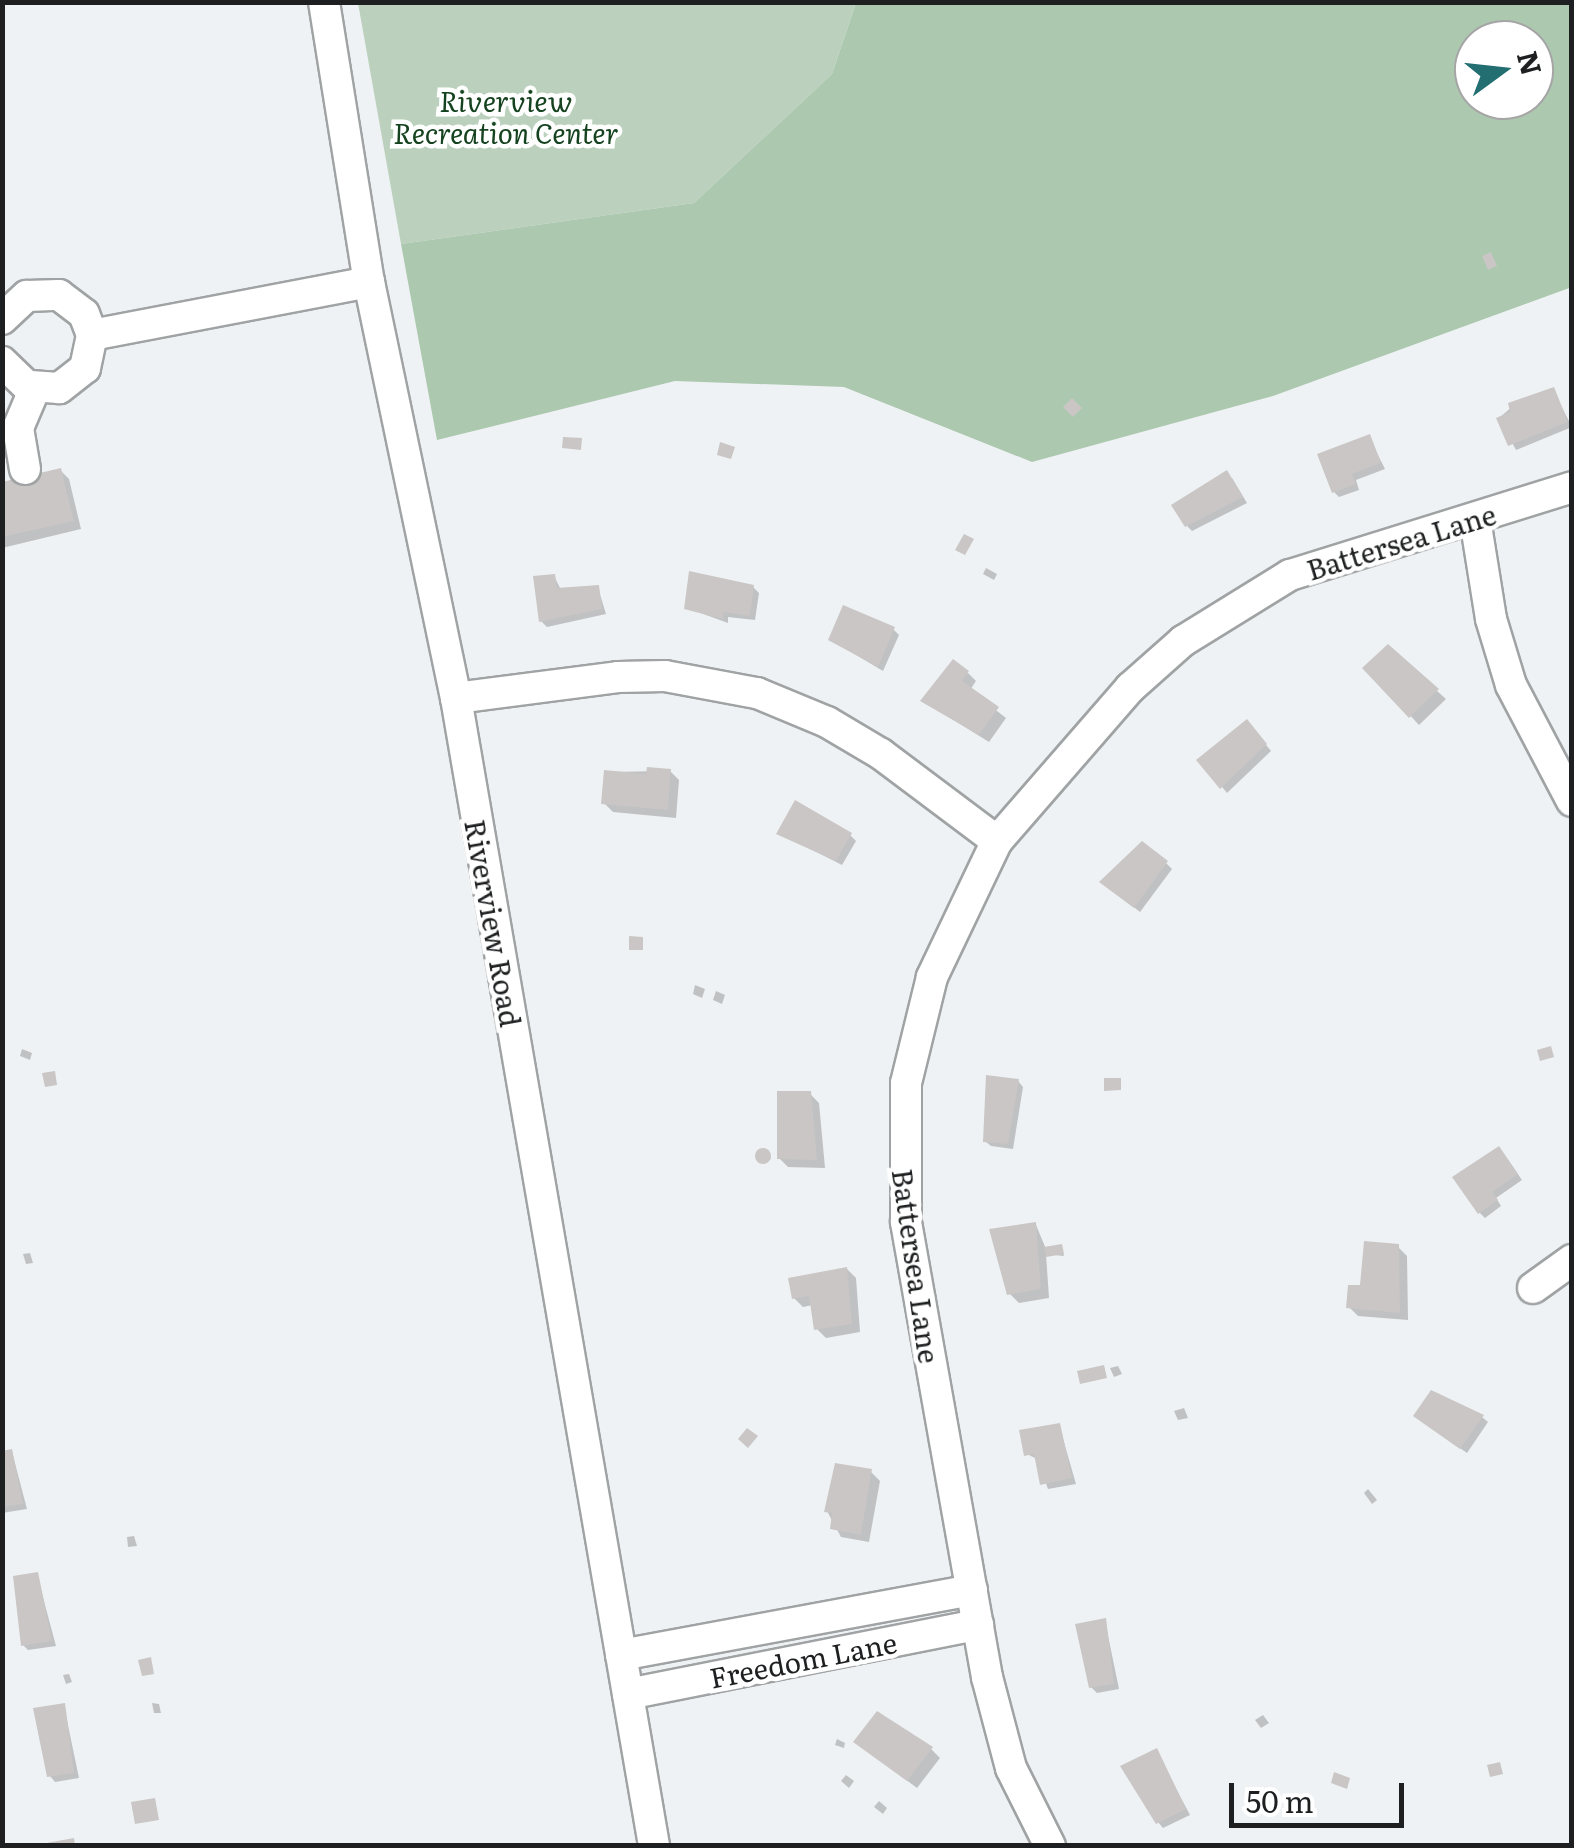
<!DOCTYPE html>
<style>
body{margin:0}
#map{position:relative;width:1574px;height:1848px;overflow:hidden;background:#eff2f4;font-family:Literata,serif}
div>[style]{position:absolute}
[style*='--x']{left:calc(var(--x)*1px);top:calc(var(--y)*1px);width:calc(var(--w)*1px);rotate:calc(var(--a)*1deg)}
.green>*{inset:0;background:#bbd1be}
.forest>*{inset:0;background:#acc8af}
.shadow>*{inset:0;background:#0003}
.building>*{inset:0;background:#c9c6c5}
.round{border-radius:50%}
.roads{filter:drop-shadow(2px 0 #a0a3a4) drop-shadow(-2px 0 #a0a3a4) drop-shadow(0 2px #a0a3a4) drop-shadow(0 -2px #a0a3a4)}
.minor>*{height:30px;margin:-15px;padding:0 15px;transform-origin:15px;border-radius:15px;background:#fff}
span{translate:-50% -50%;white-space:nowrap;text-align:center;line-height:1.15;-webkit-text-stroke:9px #fff;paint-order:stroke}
.park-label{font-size:28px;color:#15421f;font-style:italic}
.street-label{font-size:28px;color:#1e1f20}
.frame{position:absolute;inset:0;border:5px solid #1e1f20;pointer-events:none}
.north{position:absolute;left:1454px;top:20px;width:100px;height:100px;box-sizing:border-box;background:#fff;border:2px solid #a5a5a6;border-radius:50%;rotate:75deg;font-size:28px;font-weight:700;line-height:40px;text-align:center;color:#1e1f20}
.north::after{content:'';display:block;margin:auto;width:35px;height:45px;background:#226e71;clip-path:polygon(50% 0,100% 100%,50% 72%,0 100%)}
.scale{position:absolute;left:1229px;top:1783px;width:175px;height:45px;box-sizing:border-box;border:5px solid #1e1f20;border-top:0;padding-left:12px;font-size:30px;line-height:35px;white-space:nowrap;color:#1e1f20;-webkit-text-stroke:8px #fff;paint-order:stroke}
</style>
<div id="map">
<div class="green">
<i style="clip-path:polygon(358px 3px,856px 3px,832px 74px,694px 203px,401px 244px)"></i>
</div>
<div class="forest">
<i style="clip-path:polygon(evenodd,856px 3px,1571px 3px,1572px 287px,1273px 396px,1032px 462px,844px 387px,675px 381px,437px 440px,401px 244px,694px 203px,832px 74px,856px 3px,1474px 40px,1534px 40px,1534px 100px,1474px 100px,1474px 40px)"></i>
</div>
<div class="shadow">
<i style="clip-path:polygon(1553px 390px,1572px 427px,1516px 450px,1499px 418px,1520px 400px)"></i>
<i style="clip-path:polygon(1369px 437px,1385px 469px,1356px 480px,1359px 490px,1339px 497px,1334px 492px)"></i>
<i style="clip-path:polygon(60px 470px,69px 479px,81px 529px,2px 548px,2px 484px)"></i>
<i style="clip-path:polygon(1232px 478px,1247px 503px,1192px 531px,1187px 526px)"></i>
<i style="clip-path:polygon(986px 568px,997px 574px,994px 580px,983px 574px)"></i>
<i style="clip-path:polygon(554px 576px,561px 590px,598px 588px,606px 614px,547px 627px,541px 621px)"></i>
<i style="clip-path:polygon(753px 587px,759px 593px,755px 620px,728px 617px,728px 623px,687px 608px)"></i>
<i style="clip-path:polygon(893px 629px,899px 635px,883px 671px,831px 640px)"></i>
<i style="clip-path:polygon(1366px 668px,1437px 691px,1446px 699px,1419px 725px)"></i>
<i style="clip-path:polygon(968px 673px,976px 681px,970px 690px,1006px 718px,989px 742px,923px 701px)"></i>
<i style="clip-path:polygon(1252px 728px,1271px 751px,1227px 793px,1200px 760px)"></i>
<i style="clip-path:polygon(670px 771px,679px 780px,676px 818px,613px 812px,604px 803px,607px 772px)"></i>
<i style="clip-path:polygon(779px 833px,850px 835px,856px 841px,842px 865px)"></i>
<i style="clip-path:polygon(1166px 863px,1172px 869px,1140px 912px,1108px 887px)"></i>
<i style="clip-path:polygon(695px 985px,705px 989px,702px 998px,693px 994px)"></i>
<i style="clip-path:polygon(716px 991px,725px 995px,722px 1004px,713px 1000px)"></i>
<i style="clip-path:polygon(22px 1049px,32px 1053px,30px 1060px,20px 1056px)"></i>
<i style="clip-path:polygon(1018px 1081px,1023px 1087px,1013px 1149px,991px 1146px,985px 1141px)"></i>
<i style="clip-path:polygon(810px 1094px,819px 1103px,825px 1168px,788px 1167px,779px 1158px)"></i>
<i style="clip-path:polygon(765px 1151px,771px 1159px,763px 1163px,759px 1153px)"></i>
<i style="clip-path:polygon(1504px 1154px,1522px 1180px,1496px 1198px,1501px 1206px,1485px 1218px,1479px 1212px)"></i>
<i style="clip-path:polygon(1036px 1225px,1046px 1249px,1061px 1247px,1064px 1256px,1046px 1254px,1049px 1298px,1019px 1303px,1010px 1294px)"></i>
<i style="clip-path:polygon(1398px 1247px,1407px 1256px,1408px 1320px,1358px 1316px,1349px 1307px)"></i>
<i style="clip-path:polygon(30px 1253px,33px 1263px,26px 1264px,23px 1254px)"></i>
<i style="clip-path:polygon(847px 1269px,856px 1278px,860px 1332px,826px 1338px,817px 1329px,813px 1305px,803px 1307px,794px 1298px)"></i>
<i style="clip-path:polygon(1118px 1366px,1122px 1374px,1114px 1377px,1110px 1368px)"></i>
<i style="clip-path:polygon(1174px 1411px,1184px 1408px,1188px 1418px,1178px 1420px)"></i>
<i style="clip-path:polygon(1482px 1417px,1488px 1422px,1467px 1453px,1422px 1422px)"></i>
<i style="clip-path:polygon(1059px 1425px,1076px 1484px,1048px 1489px,1037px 1459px,1027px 1454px)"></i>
<i style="clip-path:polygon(12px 1452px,27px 1509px,2px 1513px,2px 1454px)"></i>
<i style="clip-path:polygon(871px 1472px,880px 1481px,869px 1542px,841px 1537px,827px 1511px)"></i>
<i style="clip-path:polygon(1368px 1489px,1377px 1500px,1372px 1504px,1364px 1493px)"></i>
<i style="clip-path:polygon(134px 1536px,137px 1546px,128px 1547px,127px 1537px)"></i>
<i style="clip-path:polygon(37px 1575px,56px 1646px,28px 1650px,23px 1645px)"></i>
<i style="clip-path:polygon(1105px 1621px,1119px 1689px,1097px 1693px,1091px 1687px)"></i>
<i style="clip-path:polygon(69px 1674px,72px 1682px,66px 1684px,63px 1675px)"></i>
<i style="clip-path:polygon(152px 1703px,159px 1704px,161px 1713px,154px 1713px)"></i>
<i style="clip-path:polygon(64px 1706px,79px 1778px,55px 1782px,50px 1776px)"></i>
<i style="clip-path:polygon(1263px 1715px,1269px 1723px,1261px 1728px,1255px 1720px)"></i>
<i style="clip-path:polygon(837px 1739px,845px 1743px,844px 1748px,835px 1745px)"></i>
<i style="clip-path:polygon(931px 1749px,940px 1758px,917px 1788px,866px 1750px)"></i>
<i style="clip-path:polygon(1156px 1751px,1190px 1815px,1163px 1828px,1158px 1822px)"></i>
<i style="clip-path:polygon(846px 1775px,854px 1781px,849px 1788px,841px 1781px)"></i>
<i style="clip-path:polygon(879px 1801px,887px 1808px,883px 1814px,874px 1807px)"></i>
</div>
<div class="building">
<i style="clip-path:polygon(1491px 252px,1497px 266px,1488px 270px,1482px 256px)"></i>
<i style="clip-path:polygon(1554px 387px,1568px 422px,1508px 446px,1496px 418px,1510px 412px,1508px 403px)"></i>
<i style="clip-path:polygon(1072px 398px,1082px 408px,1073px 417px,1063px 407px)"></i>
<i style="clip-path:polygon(1370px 434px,1381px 463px,1352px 474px,1356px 484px,1332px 493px,1317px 454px)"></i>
<i style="clip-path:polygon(563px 437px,582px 438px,581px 450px,562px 448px)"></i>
<i style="clip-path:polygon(720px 442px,735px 447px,731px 459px,717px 455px)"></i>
<i style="clip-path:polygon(61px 468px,74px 521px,2px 537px,2px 482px)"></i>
<i style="clip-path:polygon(1227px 470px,1243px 497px,1185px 527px,1171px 505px)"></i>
<i style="clip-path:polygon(964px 534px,974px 539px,965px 555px,955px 550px)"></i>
<i style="clip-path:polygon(689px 571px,754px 585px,750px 616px,723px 612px,723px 619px,684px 609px)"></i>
<i style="clip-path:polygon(555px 574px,557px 588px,599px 585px,602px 609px,539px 622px,533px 576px)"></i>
<i style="clip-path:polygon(843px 605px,895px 627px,878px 667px,828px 640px)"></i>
<i style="clip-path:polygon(1388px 644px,1439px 689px,1409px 718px,1362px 668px)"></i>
<i style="clip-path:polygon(953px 659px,969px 671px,962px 681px,999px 707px,979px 735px,920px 701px)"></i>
<i style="clip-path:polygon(1247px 719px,1267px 744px,1220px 789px,1196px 760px)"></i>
<i style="clip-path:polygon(647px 767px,671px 769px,668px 810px,601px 804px,604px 770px,646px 774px)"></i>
<i style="clip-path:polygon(795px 800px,852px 833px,836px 861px,776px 834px)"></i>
<i style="clip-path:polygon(1142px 841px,1168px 861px,1134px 908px,1099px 882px)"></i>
<i style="clip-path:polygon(629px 936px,643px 937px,643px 950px,629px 950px)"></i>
<i style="clip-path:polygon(1551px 1046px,1554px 1057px,1540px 1061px,1537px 1050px)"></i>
<i style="clip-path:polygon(55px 1071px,57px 1085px,45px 1087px,42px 1073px)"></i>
<i style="clip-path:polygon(986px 1075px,1019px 1079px,1008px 1144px,983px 1142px)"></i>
<i style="clip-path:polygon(1104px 1078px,1121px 1078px,1121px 1090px,1104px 1091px)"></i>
<i style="clip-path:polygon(777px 1091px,811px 1091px,817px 1160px,777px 1159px)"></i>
<i style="clip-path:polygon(1499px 1146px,1518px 1174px,1492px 1192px,1498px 1200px,1478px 1214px,1452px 1177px)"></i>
<i class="round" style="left:755px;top:1148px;width:16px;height:16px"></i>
<i style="clip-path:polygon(1036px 1222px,1041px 1289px,1007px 1295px,989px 1229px)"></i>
<i style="clip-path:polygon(1364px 1241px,1399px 1244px,1400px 1313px,1346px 1308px,1348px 1285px,1360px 1285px)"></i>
<i style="clip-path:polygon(1062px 1244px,1064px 1254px,1046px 1257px,1044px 1247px)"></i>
<i style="clip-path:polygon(847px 1267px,852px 1324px,814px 1330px,809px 1296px,792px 1299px,788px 1278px)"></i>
<i style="clip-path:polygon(1104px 1365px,1107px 1378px,1080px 1384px,1077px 1371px)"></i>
<i style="clip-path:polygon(1431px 1390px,1484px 1415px,1460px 1449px,1413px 1416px)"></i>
<i style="clip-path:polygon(1060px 1423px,1072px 1478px,1040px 1485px,1034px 1454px,1024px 1456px,1019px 1430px)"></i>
<i style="clip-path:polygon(747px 1428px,758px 1436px,748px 1448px,738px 1439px)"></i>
<i style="clip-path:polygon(12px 1449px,23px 1504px,2px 1507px,2px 1451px)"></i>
<i style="clip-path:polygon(835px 1463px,872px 1469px,861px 1535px,830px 1529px,832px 1513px,824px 1512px)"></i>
<i style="clip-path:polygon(38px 1572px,52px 1641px,21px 1646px,13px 1576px)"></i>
<i style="clip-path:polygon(1106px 1618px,1114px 1684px,1089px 1688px,1075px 1624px)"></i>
<i style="clip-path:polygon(151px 1657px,154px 1674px,142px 1676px,138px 1660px)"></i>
<i style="clip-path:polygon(65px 1703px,74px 1773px,47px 1777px,33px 1708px)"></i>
<i style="clip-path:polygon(877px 1711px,933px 1747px,907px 1781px,853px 1742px)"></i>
<i style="clip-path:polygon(1157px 1748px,1186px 1809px,1156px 1824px,1120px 1766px)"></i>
<i style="clip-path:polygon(1500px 1762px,1503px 1774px,1490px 1777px,1487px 1765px)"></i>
<i style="clip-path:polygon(1334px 1772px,1350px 1778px,1347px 1789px,1331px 1783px)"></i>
<i style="clip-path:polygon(155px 1798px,159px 1820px,135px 1824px,131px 1802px)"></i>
<i style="clip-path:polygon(74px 1838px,75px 1846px,41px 1846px,41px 1844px)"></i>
</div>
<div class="roads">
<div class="minor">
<i style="--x:324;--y:2;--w:284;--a:80.9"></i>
<i style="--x:369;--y:282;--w:425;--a:78.2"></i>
<i style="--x:456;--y:698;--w:1165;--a:80.21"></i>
<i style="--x:2;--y:319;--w:34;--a:-43"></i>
<i style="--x:27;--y:296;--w:32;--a:-2"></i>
<i style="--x:59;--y:295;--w:31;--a:37"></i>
<i style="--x:84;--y:314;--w:22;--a:69"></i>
<i style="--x:92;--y:335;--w:34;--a:102"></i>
<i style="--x:85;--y:368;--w:33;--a:142"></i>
<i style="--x:59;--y:388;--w:32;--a:-176"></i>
<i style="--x:27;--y:386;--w:35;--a:-136"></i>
<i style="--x:92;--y:335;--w:282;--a:-10.8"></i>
<i style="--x:25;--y:469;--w:42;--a:-99.7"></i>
<i style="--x:18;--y:428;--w:43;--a:-67"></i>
<i style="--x:1475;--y:519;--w:101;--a:80.9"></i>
<i style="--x:1491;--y:619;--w:69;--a:73.1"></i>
<i style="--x:1511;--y:685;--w:131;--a:62.3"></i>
<i style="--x:456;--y:698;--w:163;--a:-7.4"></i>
<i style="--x:618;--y:677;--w:47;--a:-1.2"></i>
<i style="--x:665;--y:676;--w:94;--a:10.5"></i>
<i style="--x:757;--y:693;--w:76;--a:22.5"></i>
<i style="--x:827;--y:722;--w:63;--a:30.7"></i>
<i style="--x:881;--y:754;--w:145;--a:36.9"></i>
<i style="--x:1533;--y:1288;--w:48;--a:-35.7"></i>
<i style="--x:621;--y:1655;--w:357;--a:-10.5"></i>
<i style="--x:628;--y:1694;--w:357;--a:-11.2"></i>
<i style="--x:1050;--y:1846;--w:87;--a:-116.6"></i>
<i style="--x:1011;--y:1768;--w:94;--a:-104.8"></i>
<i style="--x:987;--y:1677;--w:462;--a:-100.1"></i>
<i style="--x:906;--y:1222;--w:139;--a:-90"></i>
<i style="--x:906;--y:1083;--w:109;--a:-76.2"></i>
<i style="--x:932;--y:977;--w:151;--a:-64.5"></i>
<i style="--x:997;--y:841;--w:203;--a:-49"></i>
<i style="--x:1130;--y:688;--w:71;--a:-41.6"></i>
<i style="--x:1183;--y:641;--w:126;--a:-31.7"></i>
<i style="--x:1290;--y:575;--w:295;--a:-17.3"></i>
</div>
</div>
<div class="park-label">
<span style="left:506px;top:116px">Riverview<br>Recreation Center</span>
</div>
<div class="street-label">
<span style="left:1401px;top:541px;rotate:-17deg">Battersea Lane</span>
<span style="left:494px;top:923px;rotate:80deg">Riverview Road</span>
<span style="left:917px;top:1266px;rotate:82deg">Battersea Lane</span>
<span style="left:803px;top:1659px;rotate:-11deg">Freedom Lane</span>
</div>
<div class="frame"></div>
<div class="north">N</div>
<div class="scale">50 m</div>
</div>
